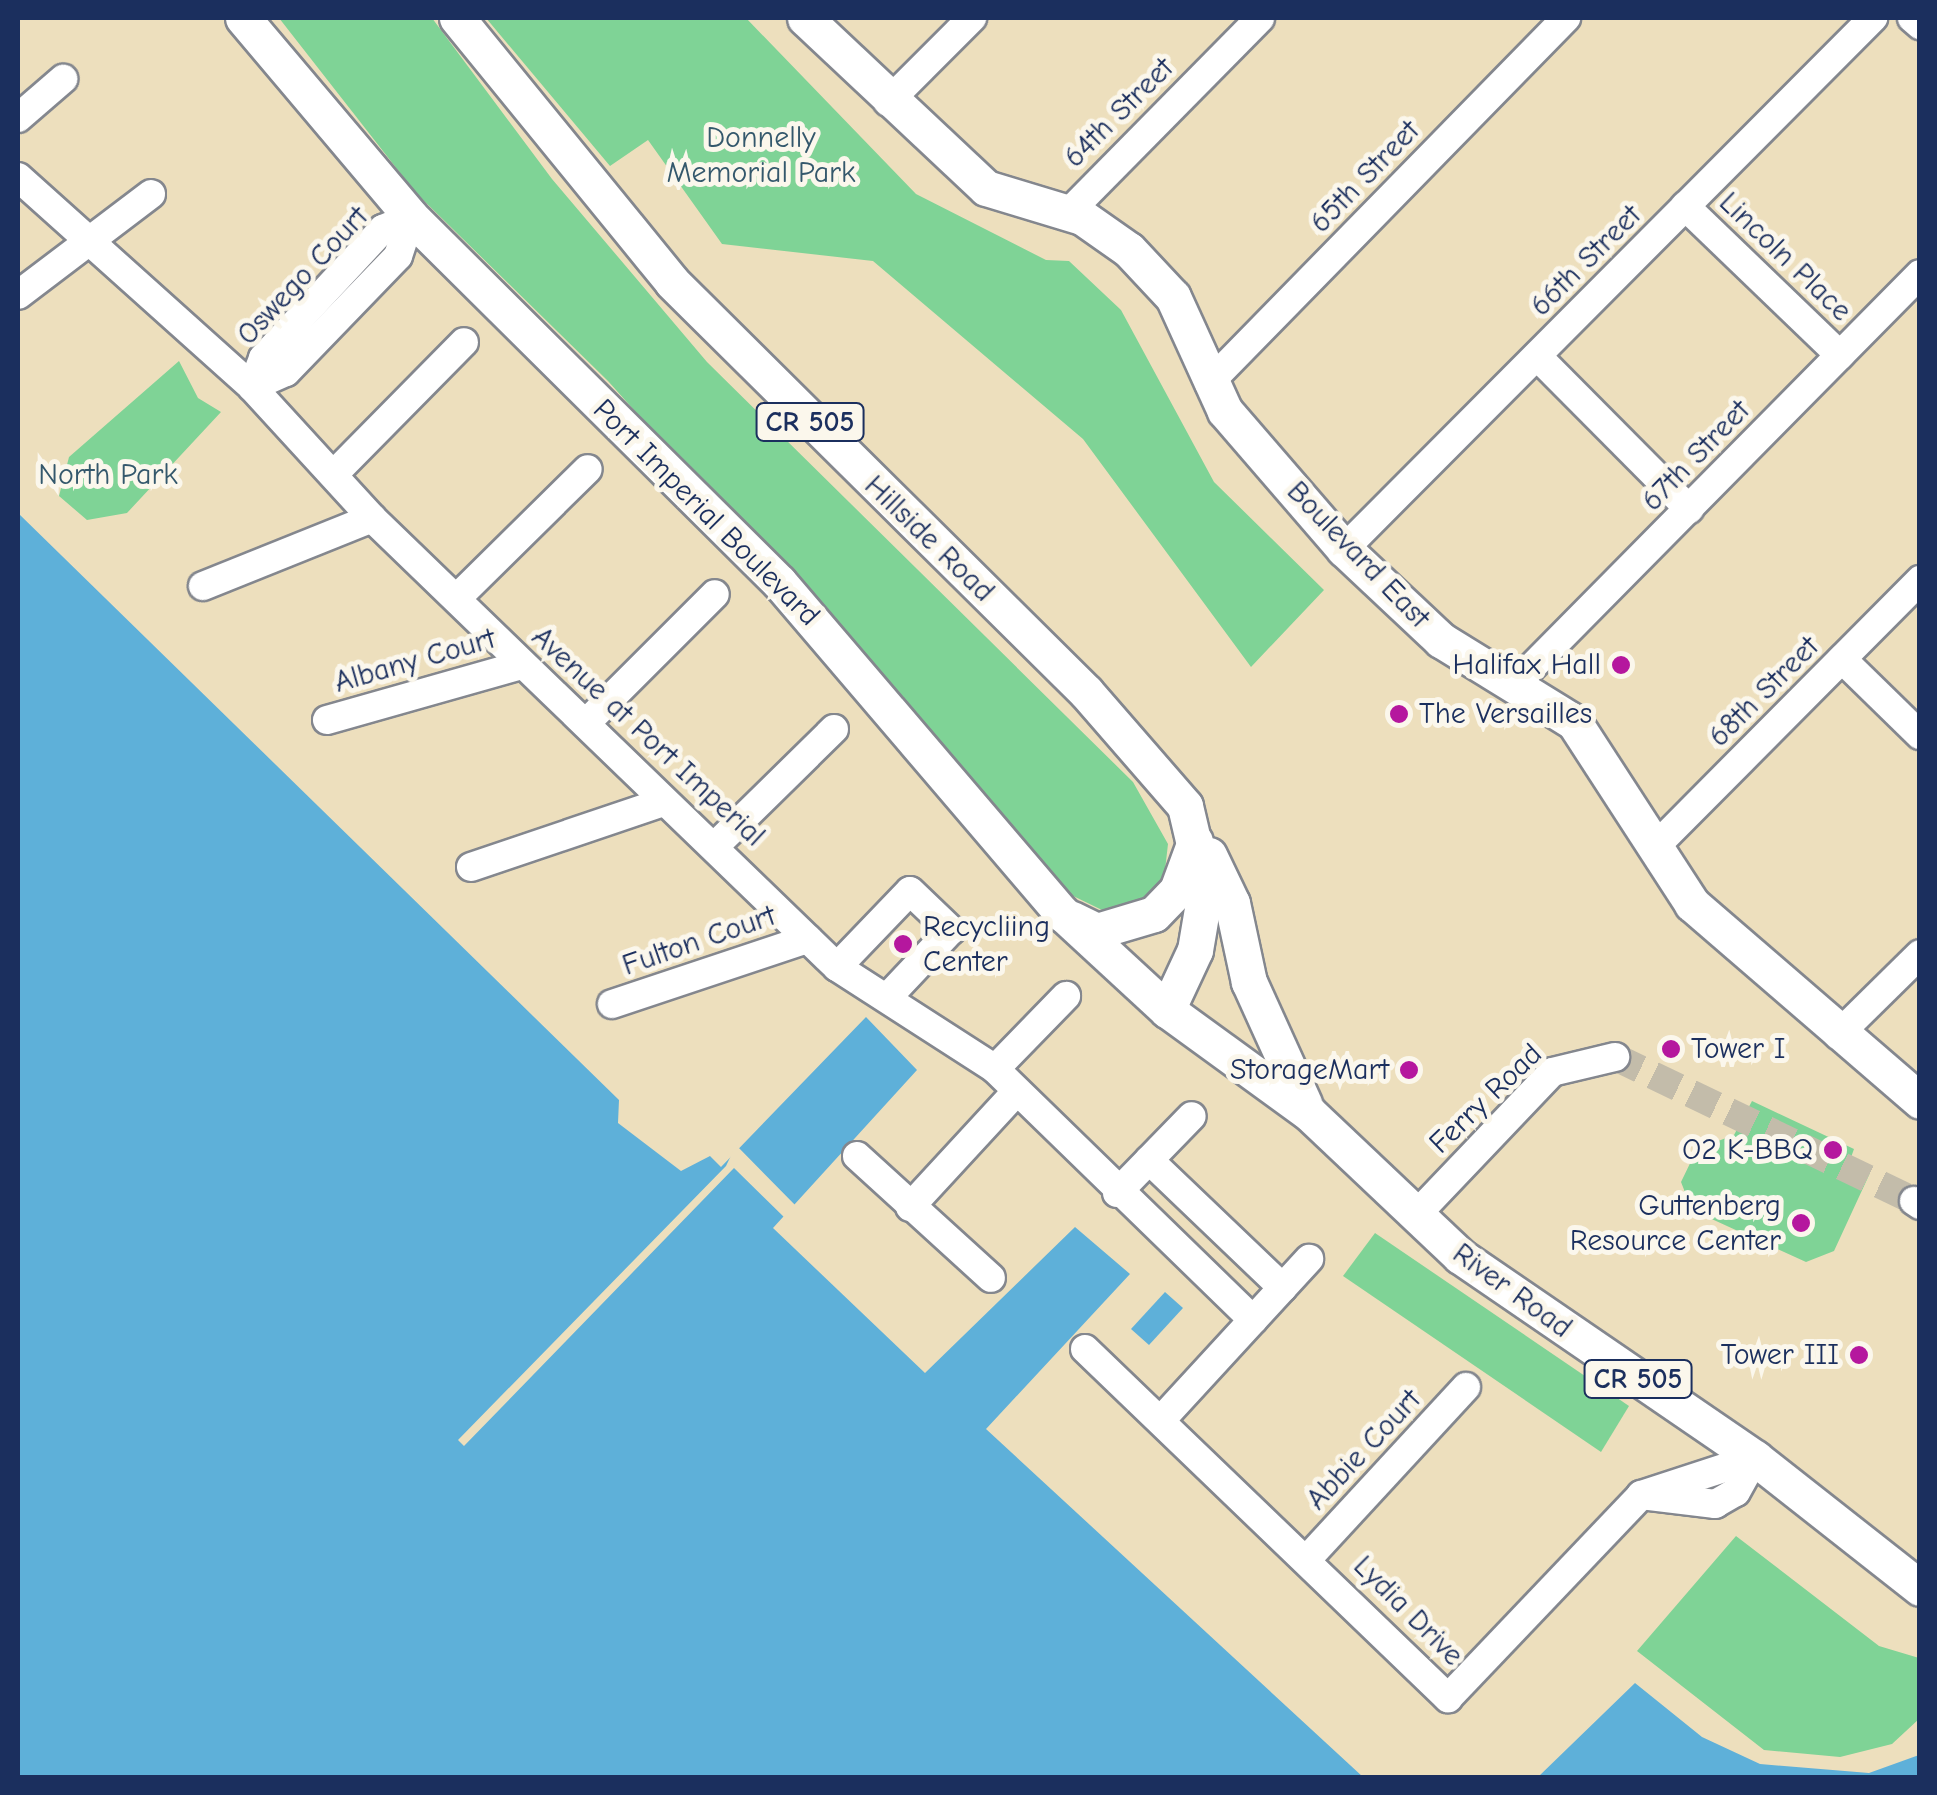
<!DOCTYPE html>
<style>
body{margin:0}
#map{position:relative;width:1937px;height:1795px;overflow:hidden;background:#eddfbd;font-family:"Comic Neue",sans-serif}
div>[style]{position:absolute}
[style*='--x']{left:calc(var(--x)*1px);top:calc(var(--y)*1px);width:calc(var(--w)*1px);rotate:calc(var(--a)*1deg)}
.green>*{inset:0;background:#7fd396}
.water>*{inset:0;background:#5eb0d9}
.pier>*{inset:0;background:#eddfbd}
.minor-tunnel>*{height:28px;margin-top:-14px;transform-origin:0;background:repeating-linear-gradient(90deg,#c3bcaa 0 28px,transparent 0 42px)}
.roads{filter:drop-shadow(2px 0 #84878e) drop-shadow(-2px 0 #84878e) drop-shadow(0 2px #84878e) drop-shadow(0 -2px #84878e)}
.minor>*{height:28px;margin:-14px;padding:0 14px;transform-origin:14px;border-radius:14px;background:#fff}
.major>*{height:35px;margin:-17.5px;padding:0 17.5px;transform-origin:17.5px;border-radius:17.5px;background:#fff}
.dots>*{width:28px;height:28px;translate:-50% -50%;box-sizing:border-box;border:5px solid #fbf7ec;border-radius:50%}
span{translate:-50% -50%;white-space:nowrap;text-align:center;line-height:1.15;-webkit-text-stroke:10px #fbf7ec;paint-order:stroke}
.shield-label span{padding:2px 8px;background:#fbf7ec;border:2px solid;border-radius:8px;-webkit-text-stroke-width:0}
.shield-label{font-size:28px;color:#1b2f5e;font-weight:700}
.street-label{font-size:30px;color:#1b2f5e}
.park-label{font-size:30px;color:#34586c}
.poi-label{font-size:30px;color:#1b2f5e}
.right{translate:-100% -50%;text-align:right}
.left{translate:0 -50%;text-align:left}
.frame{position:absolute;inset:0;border:20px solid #1b2f5e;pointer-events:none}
</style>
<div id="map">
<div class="green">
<i style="clip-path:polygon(279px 18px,432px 18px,552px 179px,707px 362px,1133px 782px,1168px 844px,1164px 879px,1151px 895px,1104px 911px,1065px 892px,608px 381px,415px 192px)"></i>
<i style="clip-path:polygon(486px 18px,746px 18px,916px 194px,1046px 260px,1069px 261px,1121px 310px,1214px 482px,1324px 590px,1251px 667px,1083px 439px,873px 261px,722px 244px,648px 140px,610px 166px)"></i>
<i style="clip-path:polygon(179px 361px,198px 398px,221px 412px,127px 513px,87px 520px,59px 496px,69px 457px)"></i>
<i style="clip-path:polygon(1752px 1101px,1854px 1149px,1849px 1163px,1870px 1173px,1834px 1251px,1806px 1262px,1692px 1210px,1681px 1182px,1697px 1149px,1734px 1135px)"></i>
<i style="clip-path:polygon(1375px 1233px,1629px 1406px,1601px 1452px,1343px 1276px)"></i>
<i style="clip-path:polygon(1736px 1536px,1879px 1646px,1919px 1658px,1919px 1719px,1892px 1744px,1840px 1757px,1764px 1750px,1637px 1651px)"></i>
</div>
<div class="water">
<i style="clip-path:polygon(18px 513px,619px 1100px,618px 1123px,681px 1171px,710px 1156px,721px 1167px,866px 1017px,917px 1070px,773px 1228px,925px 1373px,1075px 1227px,1130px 1274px,986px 1429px,1363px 1777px,18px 1777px)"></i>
<i style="clip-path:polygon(1165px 1292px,1183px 1308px,1149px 1345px,1131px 1329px)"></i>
<i style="clip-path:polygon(1635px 1683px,1702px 1737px,1760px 1764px,1869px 1773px,1919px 1755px,1919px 1777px,1538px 1777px)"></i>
</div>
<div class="pier">
<i style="clip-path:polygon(736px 1145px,798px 1208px,787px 1220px,734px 1168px,464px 1446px,458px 1440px,726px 1166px)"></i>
</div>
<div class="minor-tunnel">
<i style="--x:1615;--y:1057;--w:332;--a:25.7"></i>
</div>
<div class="roads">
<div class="minor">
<i style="--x:1912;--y:18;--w:11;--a:41"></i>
<i style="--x:888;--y:102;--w:119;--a:-45"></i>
<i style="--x:18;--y:118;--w:60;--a:-40.9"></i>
<i style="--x:18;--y:177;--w:314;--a:41.9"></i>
<i style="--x:252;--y:387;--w:178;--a:47.5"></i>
<i style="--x:372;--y:518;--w:646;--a:44"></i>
<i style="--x:837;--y:967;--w:188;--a:32.8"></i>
<i style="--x:995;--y:1069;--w:360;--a:44.2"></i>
<i style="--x:1685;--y:206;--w:215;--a:43.9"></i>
<i style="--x:1069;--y:212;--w:272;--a:-45.4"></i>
<i style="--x:18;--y:295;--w:167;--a:-37.2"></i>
<i style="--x:1537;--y:356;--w:216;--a:45.2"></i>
<i style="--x:1209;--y:383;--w:511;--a:-45.63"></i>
<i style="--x:252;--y:387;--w:37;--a:-24"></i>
<i style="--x:286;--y:372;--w:161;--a:-46"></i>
<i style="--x:398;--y:256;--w:41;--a:-71.6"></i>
<i style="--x:252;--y:387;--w:31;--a:-69"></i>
<i style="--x:263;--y:358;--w:176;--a:-47.1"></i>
<i style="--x:383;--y:229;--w:30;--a:-23"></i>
<i style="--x:334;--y:474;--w:185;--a:-45.4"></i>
<i style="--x:1344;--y:549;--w:750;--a:-45.11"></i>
<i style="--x:203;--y:586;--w:182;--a:-21.9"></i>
<i style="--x:458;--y:597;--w:182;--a:-44.6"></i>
<i style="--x:1842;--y:659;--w:109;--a:44.3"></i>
<i style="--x:1517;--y:682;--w:573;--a:-45.35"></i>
<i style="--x:327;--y:720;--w:202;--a:-15.8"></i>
<i style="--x:586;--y:723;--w:182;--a:-45"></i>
<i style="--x:717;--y:844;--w:164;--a:-44.5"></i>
<i style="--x:1654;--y:848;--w:378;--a:-45.2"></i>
<i style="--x:471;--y:867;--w:203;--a:-18.7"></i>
<i style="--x:837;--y:967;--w:105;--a:-46.2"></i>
<i style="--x:910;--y:891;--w:57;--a:43.6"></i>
<i style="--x:951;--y:930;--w:93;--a:133.3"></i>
<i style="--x:612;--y:1004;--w:206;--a:-18.4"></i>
<i style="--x:1838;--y:1035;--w:115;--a:-44.6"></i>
<i style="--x:995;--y:1069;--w:102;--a:-45.8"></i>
<i style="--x:857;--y:1156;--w:181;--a:42.3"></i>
<i style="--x:1149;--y:1160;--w:185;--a:43.7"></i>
<i style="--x:1117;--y:1193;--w:107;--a:-45.8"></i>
<i style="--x:1914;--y:1201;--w:7;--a:34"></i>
<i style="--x:910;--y:1207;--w:156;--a:-47.3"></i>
<i style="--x:1416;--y:1215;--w:197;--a:-46.4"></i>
<i style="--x:1552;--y:1072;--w:65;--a:-13.4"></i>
<i style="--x:1085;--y:1349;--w:504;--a:43.87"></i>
<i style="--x:1448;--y:1698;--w:280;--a:-46.4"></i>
<i style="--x:1641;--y:1495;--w:120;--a:-18"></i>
<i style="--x:1161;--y:1420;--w:219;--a:-47.4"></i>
<i style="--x:1641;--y:1495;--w:75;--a:6.9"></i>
<i style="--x:1715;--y:1504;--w:24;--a:-30"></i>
<i style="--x:1736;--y:1492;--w:39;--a:-61"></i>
<i style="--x:1310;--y:1556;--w:230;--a:-47.3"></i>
</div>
<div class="major">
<i style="--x:243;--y:18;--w:260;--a:49.8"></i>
<i style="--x:411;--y:217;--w:518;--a:44.77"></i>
<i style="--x:779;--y:582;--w:437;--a:49.5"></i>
<i style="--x:1063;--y:914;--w:142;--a:42.7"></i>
<i style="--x:1167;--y:1010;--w:175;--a:36"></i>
<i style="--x:1309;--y:1113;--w:208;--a:43.4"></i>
<i style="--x:1460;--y:1256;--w:358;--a:34.4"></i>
<i style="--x:1755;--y:1458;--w:210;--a:38.2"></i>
<i style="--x:457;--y:18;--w:340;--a:50.8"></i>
<i style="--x:672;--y:282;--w:583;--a:44.72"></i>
<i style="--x:1086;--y:692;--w:151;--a:49"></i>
<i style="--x:1185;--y:806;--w:87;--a:76.8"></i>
<i style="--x:1205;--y:891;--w:60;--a:99.6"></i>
<i style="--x:1195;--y:950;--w:66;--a:115"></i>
<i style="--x:805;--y:18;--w:248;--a:43.2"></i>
<i style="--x:986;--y:188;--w:100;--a:16.8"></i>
<i style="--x:1082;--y:217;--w:57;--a:35.1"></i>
<i style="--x:1129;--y:250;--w:64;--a:46.9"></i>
<i style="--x:1173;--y:297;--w:125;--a:65.5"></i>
<i style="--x:1225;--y:411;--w:182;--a:49.2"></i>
<i style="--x:1344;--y:549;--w:133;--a:43.2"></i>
<i style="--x:1441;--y:640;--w:156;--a:31.7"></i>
<i style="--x:1574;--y:722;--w:217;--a:57"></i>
<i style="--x:1692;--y:904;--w:301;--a:40.8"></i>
<i style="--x:1209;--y:855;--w:53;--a:64.4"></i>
<i style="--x:1232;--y:903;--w:81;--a:77.9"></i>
<i style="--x:1249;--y:982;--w:133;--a:65.6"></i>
<i style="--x:1072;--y:919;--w:28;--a:26"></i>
<i style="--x:1097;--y:931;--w:59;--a:-16.6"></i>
<i style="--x:1154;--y:914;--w:33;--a:-46"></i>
<i style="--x:1177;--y:890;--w:52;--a:-69.8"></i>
</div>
</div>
<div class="dots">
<i style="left:1621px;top:665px;background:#b5179e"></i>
<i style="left:1399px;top:714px;background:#b5179e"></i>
<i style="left:903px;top:944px;background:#b5179e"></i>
<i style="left:1671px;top:1049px;background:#b5179e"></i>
<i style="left:1409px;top:1070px;background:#b5179e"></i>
<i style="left:1833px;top:1150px;background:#b5179e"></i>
<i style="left:1801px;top:1223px;background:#b5179e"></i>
<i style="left:1859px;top:1355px;background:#b5179e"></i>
</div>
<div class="shield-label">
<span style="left:810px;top:422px">CR 505</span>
<span style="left:1638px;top:1379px">CR 505</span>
</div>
<div class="street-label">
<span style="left:1119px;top:113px;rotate:-45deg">64th Street</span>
<span style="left:1365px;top:177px;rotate:-46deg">65th Street</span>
<span style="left:1785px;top:257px;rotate:44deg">Lincoln Place</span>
<span style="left:1586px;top:261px;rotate:-45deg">66th Street</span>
<span style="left:303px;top:276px;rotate:-47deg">Oswego Court</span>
<span style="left:1696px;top:456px;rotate:-46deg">67th Street</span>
<span style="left:706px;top:513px;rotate:45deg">Port Imperial Boulevard</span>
<span style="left:929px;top:539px;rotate:44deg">Hillside Road</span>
<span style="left:1358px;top:555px;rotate:46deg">Boulevard East</span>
<span style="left:415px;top:661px;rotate:-16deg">Albany Court</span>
<span style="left:1764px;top:692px;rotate:-45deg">68th Street</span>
<span style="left:648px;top:737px;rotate:43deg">Avenue at Port Imperial</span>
<span style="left:699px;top:941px;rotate:-19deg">Fulton Court</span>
<span style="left:1486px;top:1099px;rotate:-44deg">Ferry Road</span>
<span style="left:1512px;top:1291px;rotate:36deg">River Road</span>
<span style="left:1364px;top:1450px;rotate:-47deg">Abbie Court</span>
<span style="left:1408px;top:1611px;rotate:45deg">Lydia Drive</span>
</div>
<div class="park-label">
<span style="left:761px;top:155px">Donnelly<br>Memorial Park</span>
<span style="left:108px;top:475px">North Park</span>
</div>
<div class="poi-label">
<span class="right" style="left:1601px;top:665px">Halifax Hall</span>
<span class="left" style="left:1419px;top:714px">The Versailles</span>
<span class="left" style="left:923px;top:944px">Recycliing<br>Center</span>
<span class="left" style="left:1691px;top:1049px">Tower I</span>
<span class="right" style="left:1389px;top:1070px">StorageMart</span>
<span class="right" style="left:1813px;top:1150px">O2 K-BBQ</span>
<span class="right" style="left:1781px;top:1223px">Guttenberg<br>Resource Center</span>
<span class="right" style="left:1839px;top:1355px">Tower III</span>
</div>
<div class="frame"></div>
</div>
